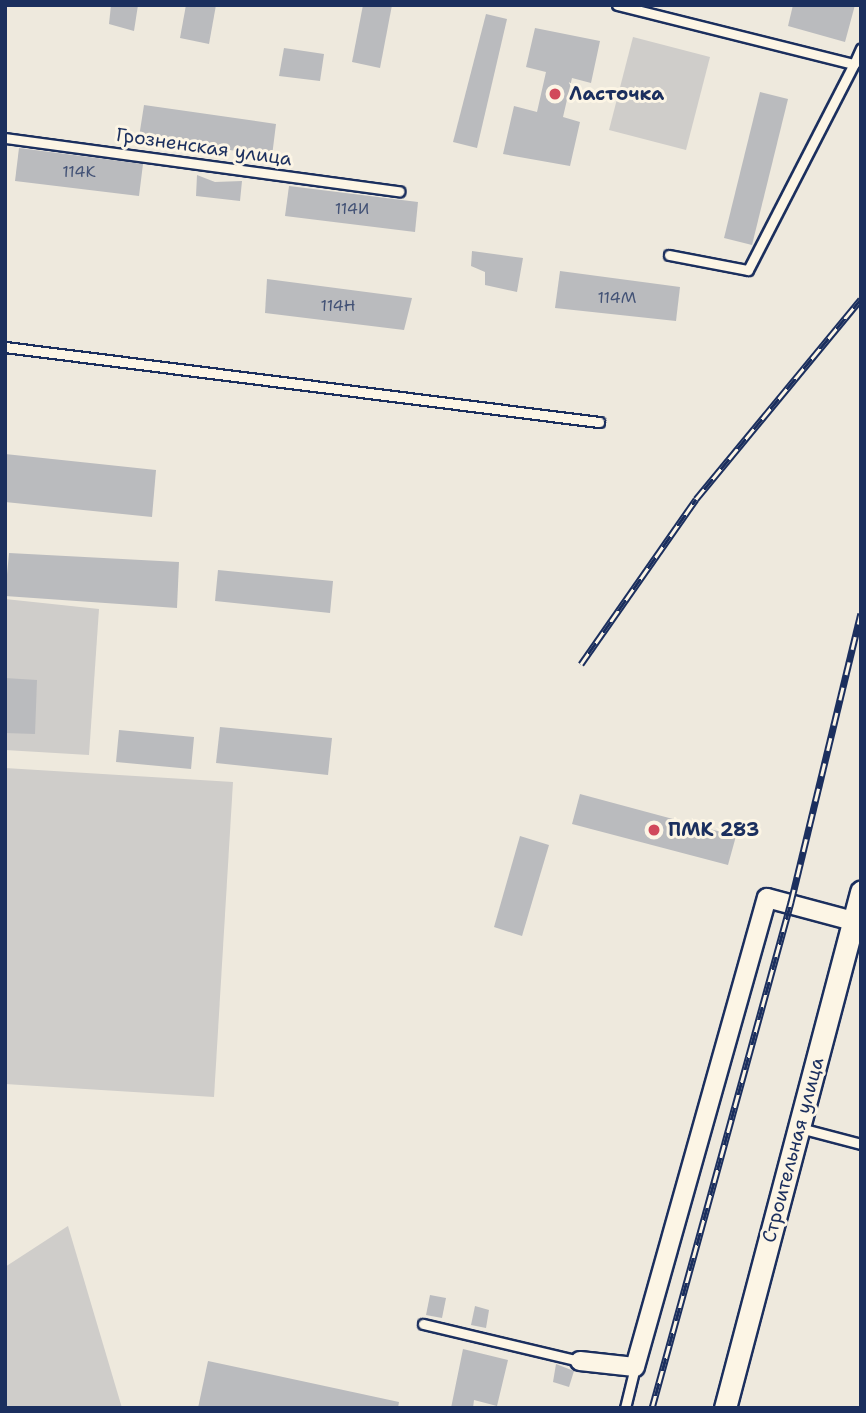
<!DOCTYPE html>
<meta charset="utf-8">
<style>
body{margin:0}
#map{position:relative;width:866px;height:1413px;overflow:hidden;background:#eee9dd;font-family:"Shantell Sans",sans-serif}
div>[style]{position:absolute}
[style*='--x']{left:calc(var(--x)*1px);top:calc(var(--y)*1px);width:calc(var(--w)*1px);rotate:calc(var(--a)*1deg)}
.green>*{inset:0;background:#cfcdca}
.building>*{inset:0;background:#babbbe}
.roads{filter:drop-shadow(2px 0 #1b2f5e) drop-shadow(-2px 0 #1b2f5e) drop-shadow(0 2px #1b2f5e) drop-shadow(0 -2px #1b2f5e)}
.service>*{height:9px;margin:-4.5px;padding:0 4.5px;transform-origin:4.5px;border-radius:4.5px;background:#fcf5e5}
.minor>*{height:18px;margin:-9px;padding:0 9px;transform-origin:9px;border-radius:9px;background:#fcf5e5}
.tertiary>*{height:21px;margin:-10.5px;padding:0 10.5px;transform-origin:10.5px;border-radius:10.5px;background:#fcf5e5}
.rail>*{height:7px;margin-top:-3.5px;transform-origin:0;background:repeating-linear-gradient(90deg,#fcf5e5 0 13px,#1b2f5e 0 26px);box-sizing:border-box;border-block:2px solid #1b2f5e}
.dots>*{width:19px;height:19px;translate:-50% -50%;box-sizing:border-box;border:4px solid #fcf5e5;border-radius:50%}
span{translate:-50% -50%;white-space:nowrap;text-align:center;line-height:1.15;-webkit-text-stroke:6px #fcf5e5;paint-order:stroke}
.number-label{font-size:16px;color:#435276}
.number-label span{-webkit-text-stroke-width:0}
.poi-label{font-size:19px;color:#1b2f5e;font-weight:700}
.left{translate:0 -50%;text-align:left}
.street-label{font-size:19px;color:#1b2f5e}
.frame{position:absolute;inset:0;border:7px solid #1b2f5e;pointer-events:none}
</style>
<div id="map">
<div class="green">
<i style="clip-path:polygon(633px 37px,710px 57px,686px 150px,609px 130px)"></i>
<i style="clip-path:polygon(5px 599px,99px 609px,89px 755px,5px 750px)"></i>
<i style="clip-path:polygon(5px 768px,233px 782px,214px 1097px,5px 1084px)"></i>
<i style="clip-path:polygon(68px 1226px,122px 1408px,5px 1408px,5px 1267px)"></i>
</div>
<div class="building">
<i style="clip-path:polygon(111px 5px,138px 5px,134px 31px,109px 24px)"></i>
<i style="clip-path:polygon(186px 5px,216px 5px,209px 44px,180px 38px)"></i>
<i style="clip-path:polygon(363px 5px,392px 5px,380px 68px,352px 62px)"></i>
<i style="clip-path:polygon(793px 5px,855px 5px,845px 42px,788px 26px)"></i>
<i style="clip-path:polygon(486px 14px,507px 19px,477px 148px,453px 142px)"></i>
<i style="clip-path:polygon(535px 28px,600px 41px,591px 83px,572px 78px,563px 117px,580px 122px,570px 166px,503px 154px,514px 106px,537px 112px,546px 72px,526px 67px)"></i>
<i style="clip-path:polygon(284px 48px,324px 54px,320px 81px,279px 76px)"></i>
<i style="clip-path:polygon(760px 92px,788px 99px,752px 245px,724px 238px)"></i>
<i style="clip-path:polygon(144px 105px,276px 124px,272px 156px,139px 137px)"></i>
<i style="clip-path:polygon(19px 148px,143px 164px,139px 196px,15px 181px)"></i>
<i style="clip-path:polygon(197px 175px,215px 182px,242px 181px,240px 201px,196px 196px)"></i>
<i style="clip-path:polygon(289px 186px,418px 202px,415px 232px,285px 216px)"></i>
<i style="clip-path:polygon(472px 251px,523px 258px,517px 292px,485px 285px,485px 272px,471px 266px)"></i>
<i style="clip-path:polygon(560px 271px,680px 287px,676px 321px,555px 308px)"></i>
<i style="clip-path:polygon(267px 279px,412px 298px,404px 330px,265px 313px)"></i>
<i style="clip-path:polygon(5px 454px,156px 470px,152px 517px,5px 502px)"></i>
<i style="clip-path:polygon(9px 553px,179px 562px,177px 608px,5px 596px)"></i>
<i style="clip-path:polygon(218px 570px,333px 581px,330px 613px,215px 601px)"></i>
<i style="clip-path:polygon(5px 678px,37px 680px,35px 734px,5px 733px)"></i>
<i style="clip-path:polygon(220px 727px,332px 738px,328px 775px,216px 763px)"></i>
<i style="clip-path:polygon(119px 730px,194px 737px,191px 769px,116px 762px)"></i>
<i style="clip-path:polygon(580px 794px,736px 836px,728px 865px,572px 824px)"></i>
<i style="clip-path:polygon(520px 836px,549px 845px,522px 936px,494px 927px)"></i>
<i style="clip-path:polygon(430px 1295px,446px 1298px,442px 1318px,426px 1315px)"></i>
<i style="clip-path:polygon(475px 1306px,489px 1310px,486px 1328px,471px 1325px)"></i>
<i style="clip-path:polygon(463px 1349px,508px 1360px,497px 1406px,474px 1400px,473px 1408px,451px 1408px)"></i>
<i style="clip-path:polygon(208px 1361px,399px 1402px,398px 1408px,198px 1408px)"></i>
<i style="clip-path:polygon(556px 1364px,574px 1371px,569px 1387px,553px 1382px)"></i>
</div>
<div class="roads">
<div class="service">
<i style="--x:617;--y:5;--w:244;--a:14"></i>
<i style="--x:854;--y:64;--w:17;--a:-66"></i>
<i style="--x:5;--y:138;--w:398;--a:7.7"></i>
<i style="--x:669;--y:255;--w:80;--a:10.8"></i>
<i style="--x:748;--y:270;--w:232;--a:-62.8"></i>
<i style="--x:5;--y:347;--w:599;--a:7.2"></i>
<i style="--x:800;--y:1128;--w:63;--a:14.7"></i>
<i style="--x:423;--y:1324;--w:161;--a:13.3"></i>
<i style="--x:625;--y:1408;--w:42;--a:-76.3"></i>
</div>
<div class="minor">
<i style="--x:580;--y:1361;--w:55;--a:6.2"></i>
<i style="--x:635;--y:1367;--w:487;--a:-74.3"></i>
<i style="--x:767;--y:898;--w:89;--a:15"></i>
</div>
<div class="tertiary">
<i style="--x:725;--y:1408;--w:534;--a:-75.23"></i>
</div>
</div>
<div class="rail">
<i style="--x:581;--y:664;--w:201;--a:-55.1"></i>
<i style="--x:696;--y:499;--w:259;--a:-50.5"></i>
<i style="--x:652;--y:1408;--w:525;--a:-74.64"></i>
<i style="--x:791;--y:902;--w:297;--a:-76.4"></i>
</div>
<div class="dots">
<i style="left:555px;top:94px;background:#d1495b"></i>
<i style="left:654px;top:830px;background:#d1495b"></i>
</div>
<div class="number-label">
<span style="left:79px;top:172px">114К</span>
<span style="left:352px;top:209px">114И</span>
<span style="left:617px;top:298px">114М</span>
<span style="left:338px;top:306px">114Н</span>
</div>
<div class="poi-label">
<span class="left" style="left:569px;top:94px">Ласточка</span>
<span class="left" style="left:668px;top:830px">ПМК 283</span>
</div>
<div class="street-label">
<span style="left:204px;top:147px;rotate:8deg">Грозненская улица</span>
<span style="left:793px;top:1150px;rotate:-75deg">Строительная улица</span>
</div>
<div class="frame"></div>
</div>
